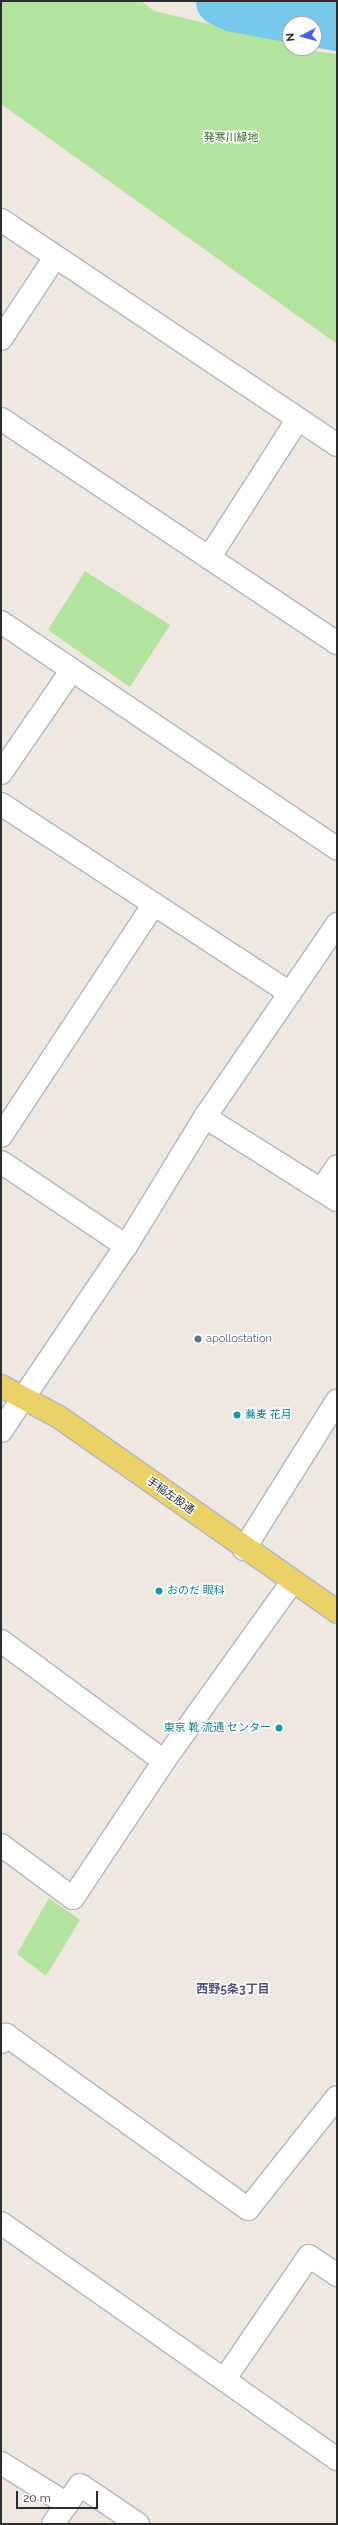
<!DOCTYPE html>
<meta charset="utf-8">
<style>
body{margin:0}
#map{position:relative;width:338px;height:2525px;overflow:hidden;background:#eee8e0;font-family:Raleway,"Noto Sans JP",sans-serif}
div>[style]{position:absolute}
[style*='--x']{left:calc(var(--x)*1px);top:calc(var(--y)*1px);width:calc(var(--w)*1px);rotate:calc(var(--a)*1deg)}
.green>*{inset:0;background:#b4e29f}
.river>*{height:49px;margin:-24.5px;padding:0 24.5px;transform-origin:24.5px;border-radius:24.5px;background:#78c8eb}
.roads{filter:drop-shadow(1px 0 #b3b6c0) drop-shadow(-1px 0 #b3b6c0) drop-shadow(0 1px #b3b6c0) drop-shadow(0 -1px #b3b6c0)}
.street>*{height:22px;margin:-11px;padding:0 11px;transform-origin:11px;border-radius:11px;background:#fff}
.primary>*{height:22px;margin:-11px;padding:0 11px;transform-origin:11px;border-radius:11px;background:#ecd167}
.dots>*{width:11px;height:11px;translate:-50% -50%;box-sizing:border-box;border:2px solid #fff;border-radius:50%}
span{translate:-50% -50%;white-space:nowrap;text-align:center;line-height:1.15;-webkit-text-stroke:3px #fff;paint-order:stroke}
.park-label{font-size:11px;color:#2b691e}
.service-label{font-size:11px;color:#4e5e75}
.left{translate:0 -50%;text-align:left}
.culture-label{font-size:11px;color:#0d838f}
.right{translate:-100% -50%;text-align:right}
.street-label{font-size:11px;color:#2d2d2d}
.neighbourhood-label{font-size:12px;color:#4e557d;font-weight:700}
.frame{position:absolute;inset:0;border:2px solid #2d2d2d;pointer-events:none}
.north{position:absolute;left:282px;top:16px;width:40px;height:40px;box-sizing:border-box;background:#fff;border:1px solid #ababab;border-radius:50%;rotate:264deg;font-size:11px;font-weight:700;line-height:16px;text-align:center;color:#2d2d2d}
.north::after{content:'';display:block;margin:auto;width:14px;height:18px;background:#4762f3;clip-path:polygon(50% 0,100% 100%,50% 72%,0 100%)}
.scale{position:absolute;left:16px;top:2491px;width:82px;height:18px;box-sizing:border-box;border:2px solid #2d2d2d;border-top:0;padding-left:5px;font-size:12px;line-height:14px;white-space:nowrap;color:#2d2d2d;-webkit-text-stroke:3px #fff;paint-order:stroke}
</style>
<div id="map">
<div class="green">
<i style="clip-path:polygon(1px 1px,141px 1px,154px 11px,290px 43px,290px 48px,337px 54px,337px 344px,1px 104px)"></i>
<i style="clip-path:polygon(85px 571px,170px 625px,130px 687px,48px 630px)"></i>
<i style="clip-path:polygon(49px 1898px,80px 1920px,46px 1976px,17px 1954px)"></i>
</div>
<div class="river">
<i style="--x:220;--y:1;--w:14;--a:25"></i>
<i style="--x:233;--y:7;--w:106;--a:10.4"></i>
</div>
<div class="roads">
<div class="street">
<i style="--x:1;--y:220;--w:404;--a:33.8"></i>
<i style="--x:1;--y:339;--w:98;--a:-56.6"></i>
<i style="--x:1;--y:419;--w:404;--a:33.7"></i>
<i style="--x:209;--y:558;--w:165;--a:-57.4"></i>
<i style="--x:1;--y:622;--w:405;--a:34"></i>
<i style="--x:1;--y:773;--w:124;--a:-55.5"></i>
<i style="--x:1;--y:804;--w:345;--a:33.2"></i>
<i style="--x:205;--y:1117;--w:156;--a:32.2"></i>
<i style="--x:1;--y:1136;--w:278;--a:-56.6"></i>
<i style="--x:1;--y:1162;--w:151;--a:33.9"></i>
<i style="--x:322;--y:1189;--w:27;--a:-56"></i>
<i style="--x:1;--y:1431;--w:223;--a:-56"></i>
<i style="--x:126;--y:1246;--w:151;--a:-58.5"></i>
<i style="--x:205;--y:1117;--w:234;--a:-55.6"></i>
<i style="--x:244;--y:1549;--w:175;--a:-57.9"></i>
<i style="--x:1;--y:1641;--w:202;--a:36.4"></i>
<i style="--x:1;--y:1845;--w:89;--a:36.4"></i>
<i style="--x:73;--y:1898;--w:164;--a:-56.4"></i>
<i style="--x:164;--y:1761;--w:220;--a:-54.4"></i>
<i style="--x:1;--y:2042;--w:9;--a:-54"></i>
<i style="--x:6;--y:2035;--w:298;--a:35.7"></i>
<i style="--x:248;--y:2209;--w:143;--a:-51.5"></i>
<i style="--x:1;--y:2223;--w:411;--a:35.1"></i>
<i style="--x:224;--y:2380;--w:150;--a:-55.6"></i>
<i style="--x:309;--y:2256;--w:34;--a:34"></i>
<i style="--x:1;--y:2463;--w:78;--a:31.8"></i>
<i style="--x:53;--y:2524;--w:47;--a:-55.3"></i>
<i style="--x:80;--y:2485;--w:70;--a:33.9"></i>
</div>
<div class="primary">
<i style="--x:1;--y:1386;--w:66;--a:28.1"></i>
<i style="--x:59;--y:1417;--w:340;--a:35"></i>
</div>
</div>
<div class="dots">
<i style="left:198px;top:1339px;background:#5c6f8a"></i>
<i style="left:237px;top:1415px;background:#0f9aa8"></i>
<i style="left:159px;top:1591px;background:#0f9aa8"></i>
<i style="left:279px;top:1728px;background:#0f9aa8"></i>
</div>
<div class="park-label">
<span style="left:231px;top:138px">発寒川緑地</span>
</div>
<div class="service-label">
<span class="left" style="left:206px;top:1339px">apollostation</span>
</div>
<div class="culture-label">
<span class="left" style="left:245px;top:1415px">蕎麦 花月</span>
<span class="left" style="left:167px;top:1591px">おのだ 眼科</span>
<span class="right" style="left:271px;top:1728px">東京 靴 流通 センター</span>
</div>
<div class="street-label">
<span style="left:170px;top:1496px;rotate:35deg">手稲左股通</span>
</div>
<div class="neighbourhood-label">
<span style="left:233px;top:1990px">西野5条3丁目</span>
</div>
<div class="frame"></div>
<div class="north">N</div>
<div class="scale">20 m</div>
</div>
